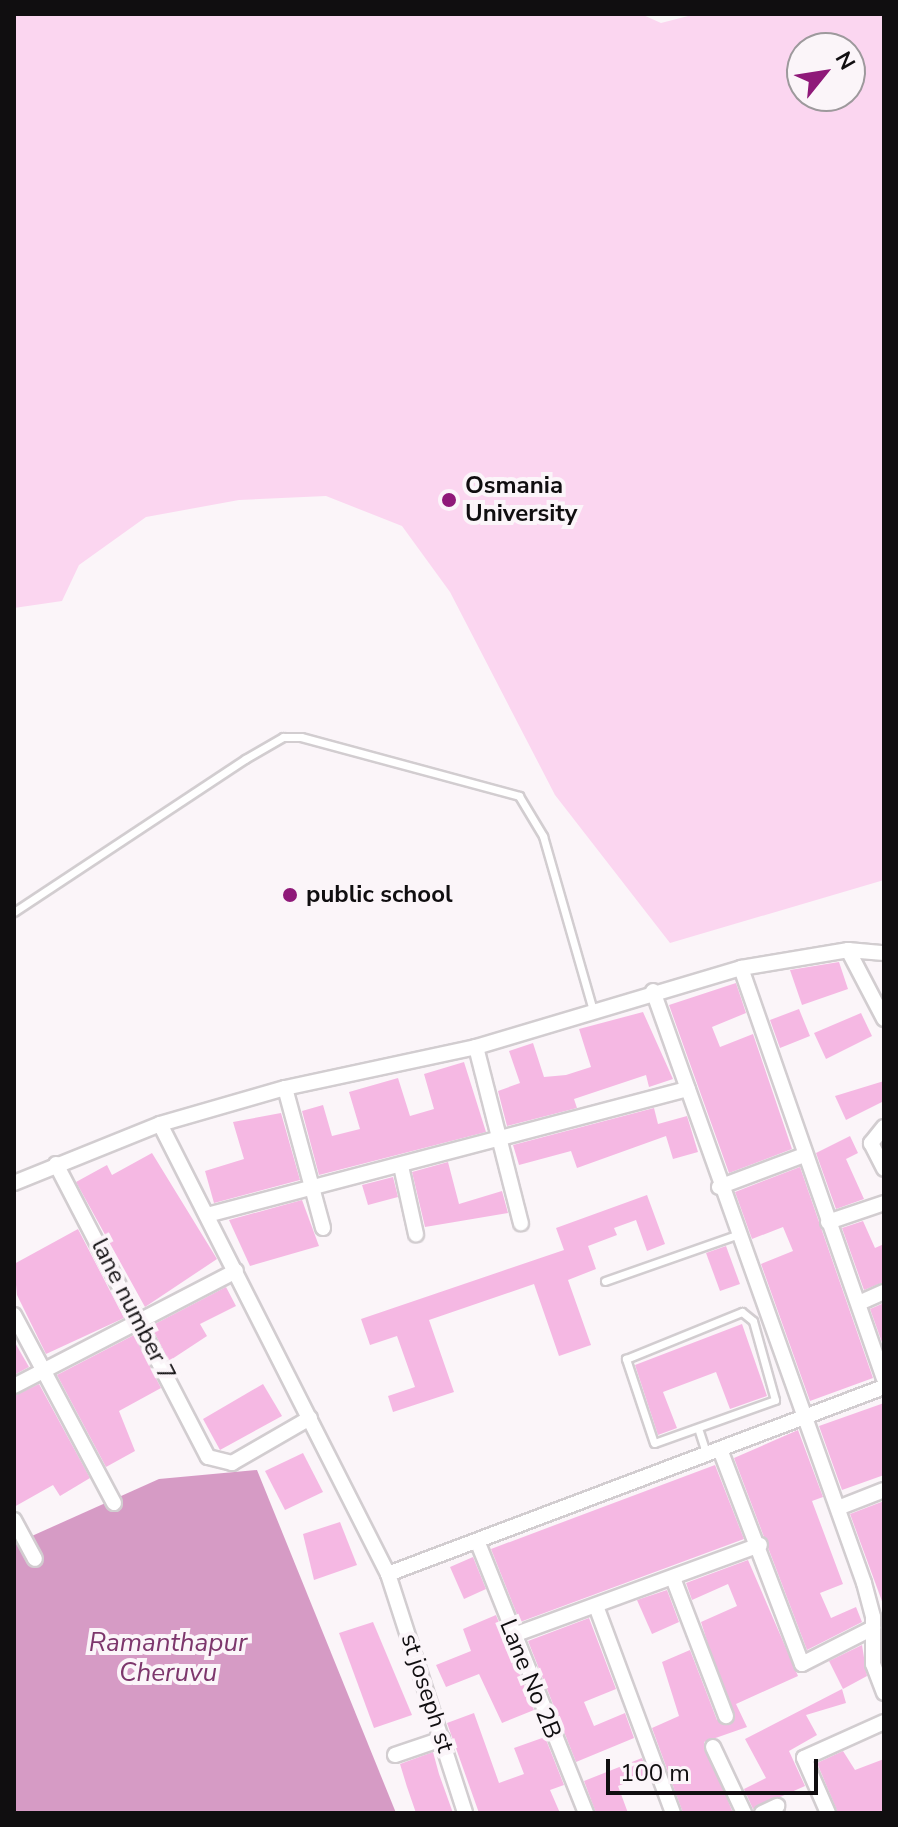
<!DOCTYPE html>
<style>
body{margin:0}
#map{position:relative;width:898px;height:1827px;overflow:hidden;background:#fbf5f9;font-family:"Nunito Sans",sans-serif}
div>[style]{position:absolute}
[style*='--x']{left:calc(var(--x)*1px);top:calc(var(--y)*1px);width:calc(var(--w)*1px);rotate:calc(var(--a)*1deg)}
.green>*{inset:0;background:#fbd6f0}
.water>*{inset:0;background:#d69bc5}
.building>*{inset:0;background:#f5b8e3}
.roads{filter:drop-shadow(2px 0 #d2cdd0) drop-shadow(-2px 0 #d2cdd0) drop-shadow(0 2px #d2cdd0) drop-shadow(0 -2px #d2cdd0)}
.lane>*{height:7px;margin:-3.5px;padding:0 3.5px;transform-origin:3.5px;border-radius:3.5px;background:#fff}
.street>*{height:14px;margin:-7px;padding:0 7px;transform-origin:7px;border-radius:7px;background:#fff}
.dots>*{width:22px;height:22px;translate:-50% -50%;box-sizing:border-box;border:4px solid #fbf5f9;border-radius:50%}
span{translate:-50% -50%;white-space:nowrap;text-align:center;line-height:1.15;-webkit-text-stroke:8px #fbf5f9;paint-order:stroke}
.poi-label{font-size:24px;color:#100e10;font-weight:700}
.left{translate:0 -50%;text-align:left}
.street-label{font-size:24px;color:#100e10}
.water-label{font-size:26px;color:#7d366c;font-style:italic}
.frame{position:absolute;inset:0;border:16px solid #100e10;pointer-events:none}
.north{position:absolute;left:786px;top:32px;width:80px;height:80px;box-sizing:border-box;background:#fbf5f9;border:2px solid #9d999c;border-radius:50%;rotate:60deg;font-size:22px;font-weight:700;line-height:32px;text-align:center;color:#100e10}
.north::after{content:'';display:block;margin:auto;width:28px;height:36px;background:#8f1979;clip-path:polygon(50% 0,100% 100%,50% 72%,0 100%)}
.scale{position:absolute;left:606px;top:1759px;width:212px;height:36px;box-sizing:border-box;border:4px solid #100e10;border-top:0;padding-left:10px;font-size:24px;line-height:28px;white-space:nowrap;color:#100e10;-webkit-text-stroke:6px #fbf5f9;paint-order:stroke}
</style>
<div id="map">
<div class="green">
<i style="clip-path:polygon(evenodd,14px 14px,641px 14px,661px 23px,696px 14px,884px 14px,884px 880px,670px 943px,555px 795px,450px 592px,402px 526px,326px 496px,239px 500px,146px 517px,79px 565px,62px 601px,14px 608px,14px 14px,802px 48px,850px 48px,850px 96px,802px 96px,802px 48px)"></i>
</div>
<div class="water">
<i style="clip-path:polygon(257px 1470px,396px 1813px,14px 1813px,14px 1544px,159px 1479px)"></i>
</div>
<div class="building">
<i style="clip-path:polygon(839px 962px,848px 989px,802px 1005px,790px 970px)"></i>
<i style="clip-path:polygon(736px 983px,746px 1013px,712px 1027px,720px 1047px,753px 1034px,792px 1149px,729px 1173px,669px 1005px)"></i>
<i style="clip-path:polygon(799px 1009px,810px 1036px,780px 1048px,770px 1020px)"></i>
<i style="clip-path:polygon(643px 1012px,673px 1079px,649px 1087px,646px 1075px,574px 1099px,577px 1108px,507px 1126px,498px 1091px,520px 1083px,509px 1051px,533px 1043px,544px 1077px,566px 1075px,591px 1067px,579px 1029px)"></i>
<i style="clip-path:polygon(861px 1013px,872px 1036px,826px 1059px,814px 1033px)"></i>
<i style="clip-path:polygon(464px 1062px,486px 1132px,319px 1175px,302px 1111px,323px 1105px,332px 1136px,360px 1129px,349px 1092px,398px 1078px,410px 1116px,434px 1109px,424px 1074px)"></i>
<i style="clip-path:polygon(884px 1081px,884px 1101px,846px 1120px,835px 1096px)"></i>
<i style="clip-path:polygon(654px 1108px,658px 1124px,687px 1116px,698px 1152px,673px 1159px,666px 1136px,577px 1168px,571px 1151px,519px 1165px,513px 1145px)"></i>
<i style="clip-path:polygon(281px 1113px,300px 1180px,214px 1203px,205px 1171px,244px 1159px,233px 1122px)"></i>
<i style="clip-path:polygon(850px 1136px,858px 1153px,846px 1159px,864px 1199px,836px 1209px,816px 1153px)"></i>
<i style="clip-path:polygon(152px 1153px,217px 1259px,145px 1307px,76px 1182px,107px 1165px,112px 1175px)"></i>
<i style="clip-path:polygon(448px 1162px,459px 1204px,502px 1191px,508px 1213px,425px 1227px,412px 1172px)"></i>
<i style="clip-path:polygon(800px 1167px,873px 1378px,810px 1401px,761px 1264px,793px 1251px,783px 1227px,752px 1239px,735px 1192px)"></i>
<i style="clip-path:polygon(393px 1177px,398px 1197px,368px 1205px,362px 1185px)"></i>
<i style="clip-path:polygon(647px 1195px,665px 1244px,647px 1251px,636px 1220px,614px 1228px,617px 1235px,588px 1246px,596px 1269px,568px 1280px,591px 1345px,559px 1356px,534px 1284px,429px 1320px,454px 1392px,393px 1412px,388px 1396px,415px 1387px,397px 1336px,370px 1345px,361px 1319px,564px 1250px,556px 1228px)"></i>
<i style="clip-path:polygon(302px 1200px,319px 1246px,250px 1266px,229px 1220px)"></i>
<i style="clip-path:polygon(863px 1221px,875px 1248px,884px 1244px,884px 1282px,864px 1290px,842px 1228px)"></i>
<i style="clip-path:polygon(78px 1229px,124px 1318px,46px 1354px,17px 1295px,14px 1264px)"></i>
<i style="clip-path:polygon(726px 1246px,740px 1284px,720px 1291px,706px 1253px)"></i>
<i style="clip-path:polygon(226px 1287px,236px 1306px,200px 1324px,207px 1336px,169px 1361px,151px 1326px)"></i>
<i style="clip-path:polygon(884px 1303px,884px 1348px,870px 1309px)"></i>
<i style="clip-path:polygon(742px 1324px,767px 1396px,730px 1409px,716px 1372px,663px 1392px,677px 1428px,658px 1435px,635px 1365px)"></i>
<i style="clip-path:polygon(134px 1335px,161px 1388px,119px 1411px,135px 1451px,106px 1467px,57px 1375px)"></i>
<i style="clip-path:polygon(14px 1341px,29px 1367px,14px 1375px)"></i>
<i style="clip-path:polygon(39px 1384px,90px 1478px,60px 1496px,53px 1485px,14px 1507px,14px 1396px)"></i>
<i style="clip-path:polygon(263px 1384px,282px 1416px,220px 1450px,203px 1419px)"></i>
<i style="clip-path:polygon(884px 1403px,884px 1475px,842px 1490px,819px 1426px)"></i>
<i style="clip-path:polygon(798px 1430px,823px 1497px,812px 1501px,843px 1584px,820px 1593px,831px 1618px,856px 1607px,862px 1622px,807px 1650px,734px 1458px)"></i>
<i style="clip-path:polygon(303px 1453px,323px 1492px,285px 1510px,265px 1471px)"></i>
<i style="clip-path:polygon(715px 1465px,744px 1539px,520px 1622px,491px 1549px)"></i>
<i style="clip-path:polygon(884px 1501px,884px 1604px,883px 1604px,850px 1514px)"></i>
<i style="clip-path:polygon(340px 1522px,357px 1565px,314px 1580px,303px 1534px)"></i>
<i style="clip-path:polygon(473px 1557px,486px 1589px,464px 1599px,450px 1567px)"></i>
<i style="clip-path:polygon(748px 1560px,798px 1676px,736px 1704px,747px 1727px,704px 1742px,733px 1813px,683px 1813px,652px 1728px,679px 1716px,662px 1662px,690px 1650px,717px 1720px,733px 1723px,701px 1622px,737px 1606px,728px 1584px,692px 1600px,686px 1583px)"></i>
<i style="clip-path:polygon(667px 1590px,679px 1622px,652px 1634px,637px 1600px)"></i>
<i style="clip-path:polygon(496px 1615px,534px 1710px,502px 1723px,479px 1674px,446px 1687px,436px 1665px,471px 1651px,463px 1629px)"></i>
<i style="clip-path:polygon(589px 1618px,616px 1689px,584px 1702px,594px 1726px,625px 1713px,634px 1738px,576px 1762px,528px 1641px)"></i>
<i style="clip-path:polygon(373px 1622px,412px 1715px,374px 1728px,339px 1633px)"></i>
<i style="clip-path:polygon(862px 1645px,867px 1676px,843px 1689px,829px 1661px)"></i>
<i style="clip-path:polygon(842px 1689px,846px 1703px,806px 1715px,817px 1735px,789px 1751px,805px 1786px,753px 1809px,744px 1789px,766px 1778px,745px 1739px)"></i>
<i style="clip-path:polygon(474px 1713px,499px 1783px,524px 1774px,514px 1748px,545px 1737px,564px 1785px,550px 1790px,560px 1813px,479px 1813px,447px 1723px)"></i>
<i style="clip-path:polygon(843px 1751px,855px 1770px,884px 1759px,884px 1813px,838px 1813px,817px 1763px)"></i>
<i style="clip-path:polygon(433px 1752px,439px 1774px,453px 1813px,416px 1813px,407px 1787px,400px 1764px)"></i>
<i style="clip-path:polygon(642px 1758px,648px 1774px,618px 1786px,628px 1813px,596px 1813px,584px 1781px)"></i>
</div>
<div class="roads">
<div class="lane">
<i style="--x:14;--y:912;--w:277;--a:-33.5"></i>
<i style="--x:245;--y:759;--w:44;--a:-30.1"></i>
<i style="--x:283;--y:737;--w:18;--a:0"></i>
<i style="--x:301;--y:737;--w:226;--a:15.1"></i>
<i style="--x:519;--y:796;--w:47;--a:59"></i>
<i style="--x:543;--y:836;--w:178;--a:74"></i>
<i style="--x:605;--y:1281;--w:139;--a:-19.3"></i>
<i style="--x:742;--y:1312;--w:14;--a:39"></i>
<i style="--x:753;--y:1321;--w:82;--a:74.4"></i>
<i style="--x:775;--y:1400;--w:128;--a:160.4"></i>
<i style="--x:654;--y:1443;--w:89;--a:-108.4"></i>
<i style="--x:626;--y:1359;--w:125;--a:-22.1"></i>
<i style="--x:699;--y:1431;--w:25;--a:72"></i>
</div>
<div class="street">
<i style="--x:848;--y:950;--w:78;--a:62.4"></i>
<i style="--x:741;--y:968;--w:434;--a:70.8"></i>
<i style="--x:653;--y:991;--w:628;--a:70.38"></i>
<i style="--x:864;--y:1583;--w:35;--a:75"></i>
<i style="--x:873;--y:1617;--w:47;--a:90"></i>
<i style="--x:873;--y:1664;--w:31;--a:69"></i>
<i style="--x:476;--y:1047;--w:182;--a:75.7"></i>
<i style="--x:285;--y:1088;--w:145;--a:74.8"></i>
<i style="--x:160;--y:1124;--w:504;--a:63.13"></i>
<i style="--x:388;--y:1574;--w:251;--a:72.1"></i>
<i style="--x:884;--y:1127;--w:21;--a:129"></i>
<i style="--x:871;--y:1143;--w:29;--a:63"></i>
<i style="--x:56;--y:1164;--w:330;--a:62.6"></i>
<i style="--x:208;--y:1457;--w:25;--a:14"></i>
<i style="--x:232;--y:1463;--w:90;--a:-30"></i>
<i style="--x:401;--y:1166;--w:70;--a:77.6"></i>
<i style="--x:14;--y:1183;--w:157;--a:-22"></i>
<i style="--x:160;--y:1124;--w:130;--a:-16.1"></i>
<i style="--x:285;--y:1088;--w:195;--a:-12.1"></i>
<i style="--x:476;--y:1047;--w:277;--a:-16.6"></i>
<i style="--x:741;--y:968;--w:109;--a:-9.5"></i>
<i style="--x:848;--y:950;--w:36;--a:5"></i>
<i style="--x:719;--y:1187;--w:91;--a:-20.6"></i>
<i style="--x:207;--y:1215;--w:497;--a:-14.7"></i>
<i style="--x:828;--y:1222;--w:59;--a:-18.7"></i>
<i style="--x:859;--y:1303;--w:27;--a:-24"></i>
<i style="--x:14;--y:1315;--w:213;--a:62"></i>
<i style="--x:14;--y:1386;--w:250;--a:-27.4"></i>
<i style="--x:721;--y:1452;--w:227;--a:69.1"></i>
<i style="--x:802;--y:1664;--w:80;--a:-26.9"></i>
<i style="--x:838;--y:1508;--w:49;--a:-21.4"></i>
<i style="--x:14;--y:1520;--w:44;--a:61.7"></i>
<i style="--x:478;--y:1543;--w:291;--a:68.2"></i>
<i style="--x:388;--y:1574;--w:530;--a:-20.66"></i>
<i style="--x:673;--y:1578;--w:148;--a:69"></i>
<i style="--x:596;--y:1606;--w:221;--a:69.6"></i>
<i style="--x:511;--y:1636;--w:265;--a:-20.1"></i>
<i style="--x:713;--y:1747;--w:73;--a:64.8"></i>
<i style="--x:395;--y:1755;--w:50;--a:-18.8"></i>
<i style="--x:762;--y:1813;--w:17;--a:-25"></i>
<i style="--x:828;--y:1813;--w:60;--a:-113.6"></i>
<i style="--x:804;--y:1758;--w:88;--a:-24.2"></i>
</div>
</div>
<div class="dots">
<i style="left:449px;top:500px;background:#8f1979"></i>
<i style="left:290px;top:895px;background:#8f1979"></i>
</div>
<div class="poi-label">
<span class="left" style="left:465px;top:500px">Osmania<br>University</span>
<span class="left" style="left:306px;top:895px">public school</span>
</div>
<div class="street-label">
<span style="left:133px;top:1310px;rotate:63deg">lane number 7</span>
<span style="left:530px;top:1679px;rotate:68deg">Lane No 2B</span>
<span style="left:427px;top:1693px;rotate:72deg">st joseph st</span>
</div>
<div class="water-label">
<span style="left:168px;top:1658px">Ramanthapur<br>Cheruvu</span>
</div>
<div class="frame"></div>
<div class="north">N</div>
<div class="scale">100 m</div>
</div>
